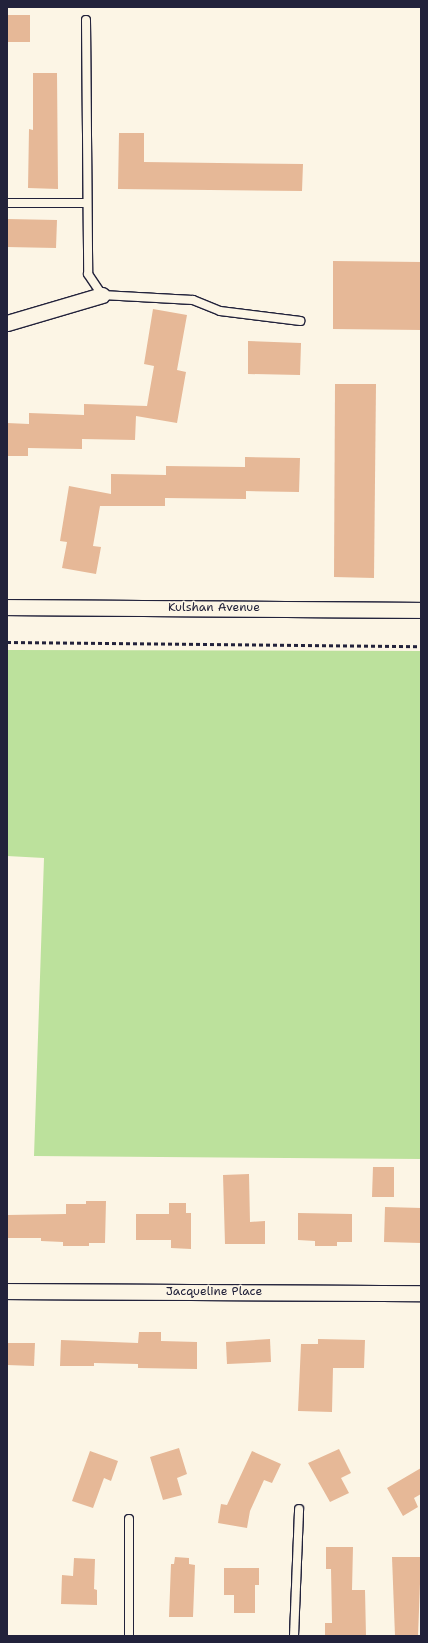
<!DOCTYPE html>
<style>
body{margin:0}
#map{position:relative;width:428px;height:1643px;overflow:hidden;background:#fcf5e5;font-family:"Shantell Sans",sans-serif}
div>[style]{position:absolute}
[style*='--x']{left:calc(var(--x)*1px);top:calc(var(--y)*1px);width:calc(var(--w)*1px);rotate:calc(var(--a)*1deg)}
.green>*{inset:0;background:#bce19c}
.building>*{inset:0;background:#e6b897}
.path>*{height:2.5px;margin-top:-1.25px;transform-origin:0;background:repeating-linear-gradient(90deg,#22223b 0 4px,transparent 0 7px)}
.roads{filter:drop-shadow(1px 0 #22223b) drop-shadow(-1px 0 #22223b) drop-shadow(0 1px #22223b) drop-shadow(0 -1px #22223b)}
.service>*{height:8px;margin:-4px;padding:0 4px;transform-origin:4px;border-radius:4px;background:#fcf5e5}
.minor>*{height:15px;margin:-7.5px;padding:0 7.5px;transform-origin:7.5px;border-radius:7.5px;background:#fcf5e5}
span{translate:-50% -50%;white-space:nowrap;text-align:center;line-height:1.15;-webkit-text-stroke:3px #fcf5e5;paint-order:stroke}
.street-label{font-size:12px;color:#22223b}
.frame{position:absolute;inset:0;border:8px solid #22223b;pointer-events:none}
</style>
<div id="map">
<div class="green">
<i style="clip-path:polygon(7px 650px,421px 651px,421px 1159px,34px 1156px,44px 858px,7px 856px)"></i>
</div>
<div class="building">
<i style="clip-path:polygon(7px 15px,30px 15px,30px 42px,7px 42px)"></i>
<i style="clip-path:polygon(33px 73px,57px 73px,58px 189px,28px 188px,29px 129px,33px 130px)"></i>
<i style="clip-path:polygon(119px 133px,144px 133px,144px 162px,303px 164px,302px 191px,118px 189px)"></i>
<i style="clip-path:polygon(7px 219px,57px 220px,56px 248px,7px 247px)"></i>
<i style="clip-path:polygon(333px 261px,421px 262px,421px 330px,333px 329px)"></i>
<i style="clip-path:polygon(153px 309px,187px 315px,177px 370px,186px 372px,177px 423px,136px 416px,135px 440px,82px 439px,82px 449px,28px 448px,28px 456px,7px 456px,7px 423px,29px 424px,29px 413px,84px 415px,84px 404px,147px 406px,154px 366px,144px 364px)"></i>
<i style="clip-path:polygon(248px 341px,301px 343px,300px 375px,248px 374px)"></i>
<i style="clip-path:polygon(335px 384px,376px 384px,374px 578px,334px 577px)"></i>
<i style="clip-path:polygon(245px 457px,300px 458px,299px 492px,246px 491px,246px 499px,165px 498px,165px 506px,100px 506px,93px 546px,101px 547px,96px 574px,62px 568px,67px 542px,60px 541px,69px 486px,111px 494px,111px 474px,166px 475px,166px 466px,245px 467px)"></i>
<i style="clip-path:polygon(373px 1167px,394px 1167px,394px 1197px,372px 1197px)"></i>
<i style="clip-path:polygon(249px 1174px,250px 1222px,265px 1221px,265px 1244px,225px 1244px,223px 1175px)"></i>
<i style="clip-path:polygon(86px 1201px,106px 1201px,105px 1243px,89px 1243px,89px 1246px,63px 1246px,63px 1242px,41px 1241px,41px 1238px,7px 1238px,7px 1215px,66px 1214px,66px 1204px,86px 1204px)"></i>
<i style="clip-path:polygon(169px 1203px,186px 1203px,186px 1213px,191px 1213px,191px 1249px,171px 1248px,171px 1240px,136px 1240px,136px 1214px,169px 1214px)"></i>
<i style="clip-path:polygon(385px 1207px,421px 1208px,421px 1243px,384px 1242px)"></i>
<i style="clip-path:polygon(298px 1213px,352px 1214px,352px 1242px,337px 1242px,337px 1246px,315px 1246px,315px 1241px,298px 1240px)"></i>
<i style="clip-path:polygon(139px 1332px,161px 1332px,161px 1341px,197px 1342px,197px 1369px,138px 1368px,138px 1364px,94px 1363px,94px 1366px,60px 1366px,61px 1340px,138px 1343px)"></i>
<i style="clip-path:polygon(270px 1339px,271px 1362px,227px 1364px,226px 1342px)"></i>
<i style="clip-path:polygon(318px 1339px,365px 1340px,364px 1368px,333px 1368px,332px 1412px,298px 1411px,301px 1344px,318px 1344px)"></i>
<i style="clip-path:polygon(7px 1343px,35px 1343px,34px 1366px,7px 1365px)"></i>
<i style="clip-path:polygon(179px 1448px,187px 1474px,177px 1478px,182px 1495px,163px 1500px,150px 1457px)"></i>
<i style="clip-path:polygon(339px 1449px,351px 1473px,341px 1478px,349px 1493px,330px 1502px,308px 1463px)"></i>
<i style="clip-path:polygon(90px 1451px,118px 1461px,111px 1481px,104px 1478px,93px 1508px,72px 1501px)"></i>
<i style="clip-path:polygon(252px 1451px,281px 1464px,272px 1483px,264px 1480px,250px 1511px,247px 1528px,218px 1523px,221px 1504px,227px 1505px)"></i>
<i style="clip-path:polygon(421px 1468px,421px 1494px,414px 1498px,418px 1507px,403px 1516px,387px 1488px)"></i>
<i style="clip-path:polygon(326px 1547px,353px 1547px,352px 1590px,365px 1590px,366px 1636px,325px 1636px,325px 1623px,332px 1623px,331px 1569px,326px 1569px)"></i>
<i style="clip-path:polygon(175px 1557px,189px 1558px,189px 1564px,195px 1565px,193px 1617px,169px 1617px,171px 1564px,174px 1564px)"></i>
<i style="clip-path:polygon(392px 1557px,421px 1557px,418px 1636px,395px 1636px)"></i>
<i style="clip-path:polygon(74px 1558px,95px 1559px,94px 1589px,97px 1590px,97px 1605px,61px 1604px,62px 1575px,73px 1576px)"></i>
<i style="clip-path:polygon(224px 1568px,259px 1568px,259px 1585px,255px 1585px,255px 1613px,234px 1613px,234px 1595px,224px 1595px)"></i>
</div>
<div class="path">
<i style="--x:7;--y:642;--w:414;--a:0.6"></i>
</div>
<div class="roads">
<div class="service">
<i style="--x:86;--y:20;--w:254;--a:89.5"></i>
<i style="--x:88;--y:274;--w:25;--a:56"></i>
<i style="--x:102;--y:295;--w:91;--a:3.1"></i>
<i style="--x:193;--y:300;--w:29;--a:22"></i>
<i style="--x:220;--y:311;--w:81;--a:7.1"></i>
<i style="--x:7;--y:203;--w:80;--a:0"></i>
<i style="--x:129;--y:1519;--w:117;--a:90"></i>
<i style="--x:294;--y:1636;--w:127;--a:-87.7"></i>
</div>
<div class="minor">
<i style="--x:7;--y:323;--w:99;--a:-16.4"></i>
<i style="--x:7;--y:607;--w:414;--a:0.4"></i>
<i style="--x:7;--y:1291;--w:414;--a:0.3"></i>
</div>
</div>
<div class="street-label">
<span style="left:214px;top:608px">Kulshan Avenue</span>
<span style="left:214px;top:1292px">Jacqueline Place</span>
</div>
<div class="frame"></div>
</div>
